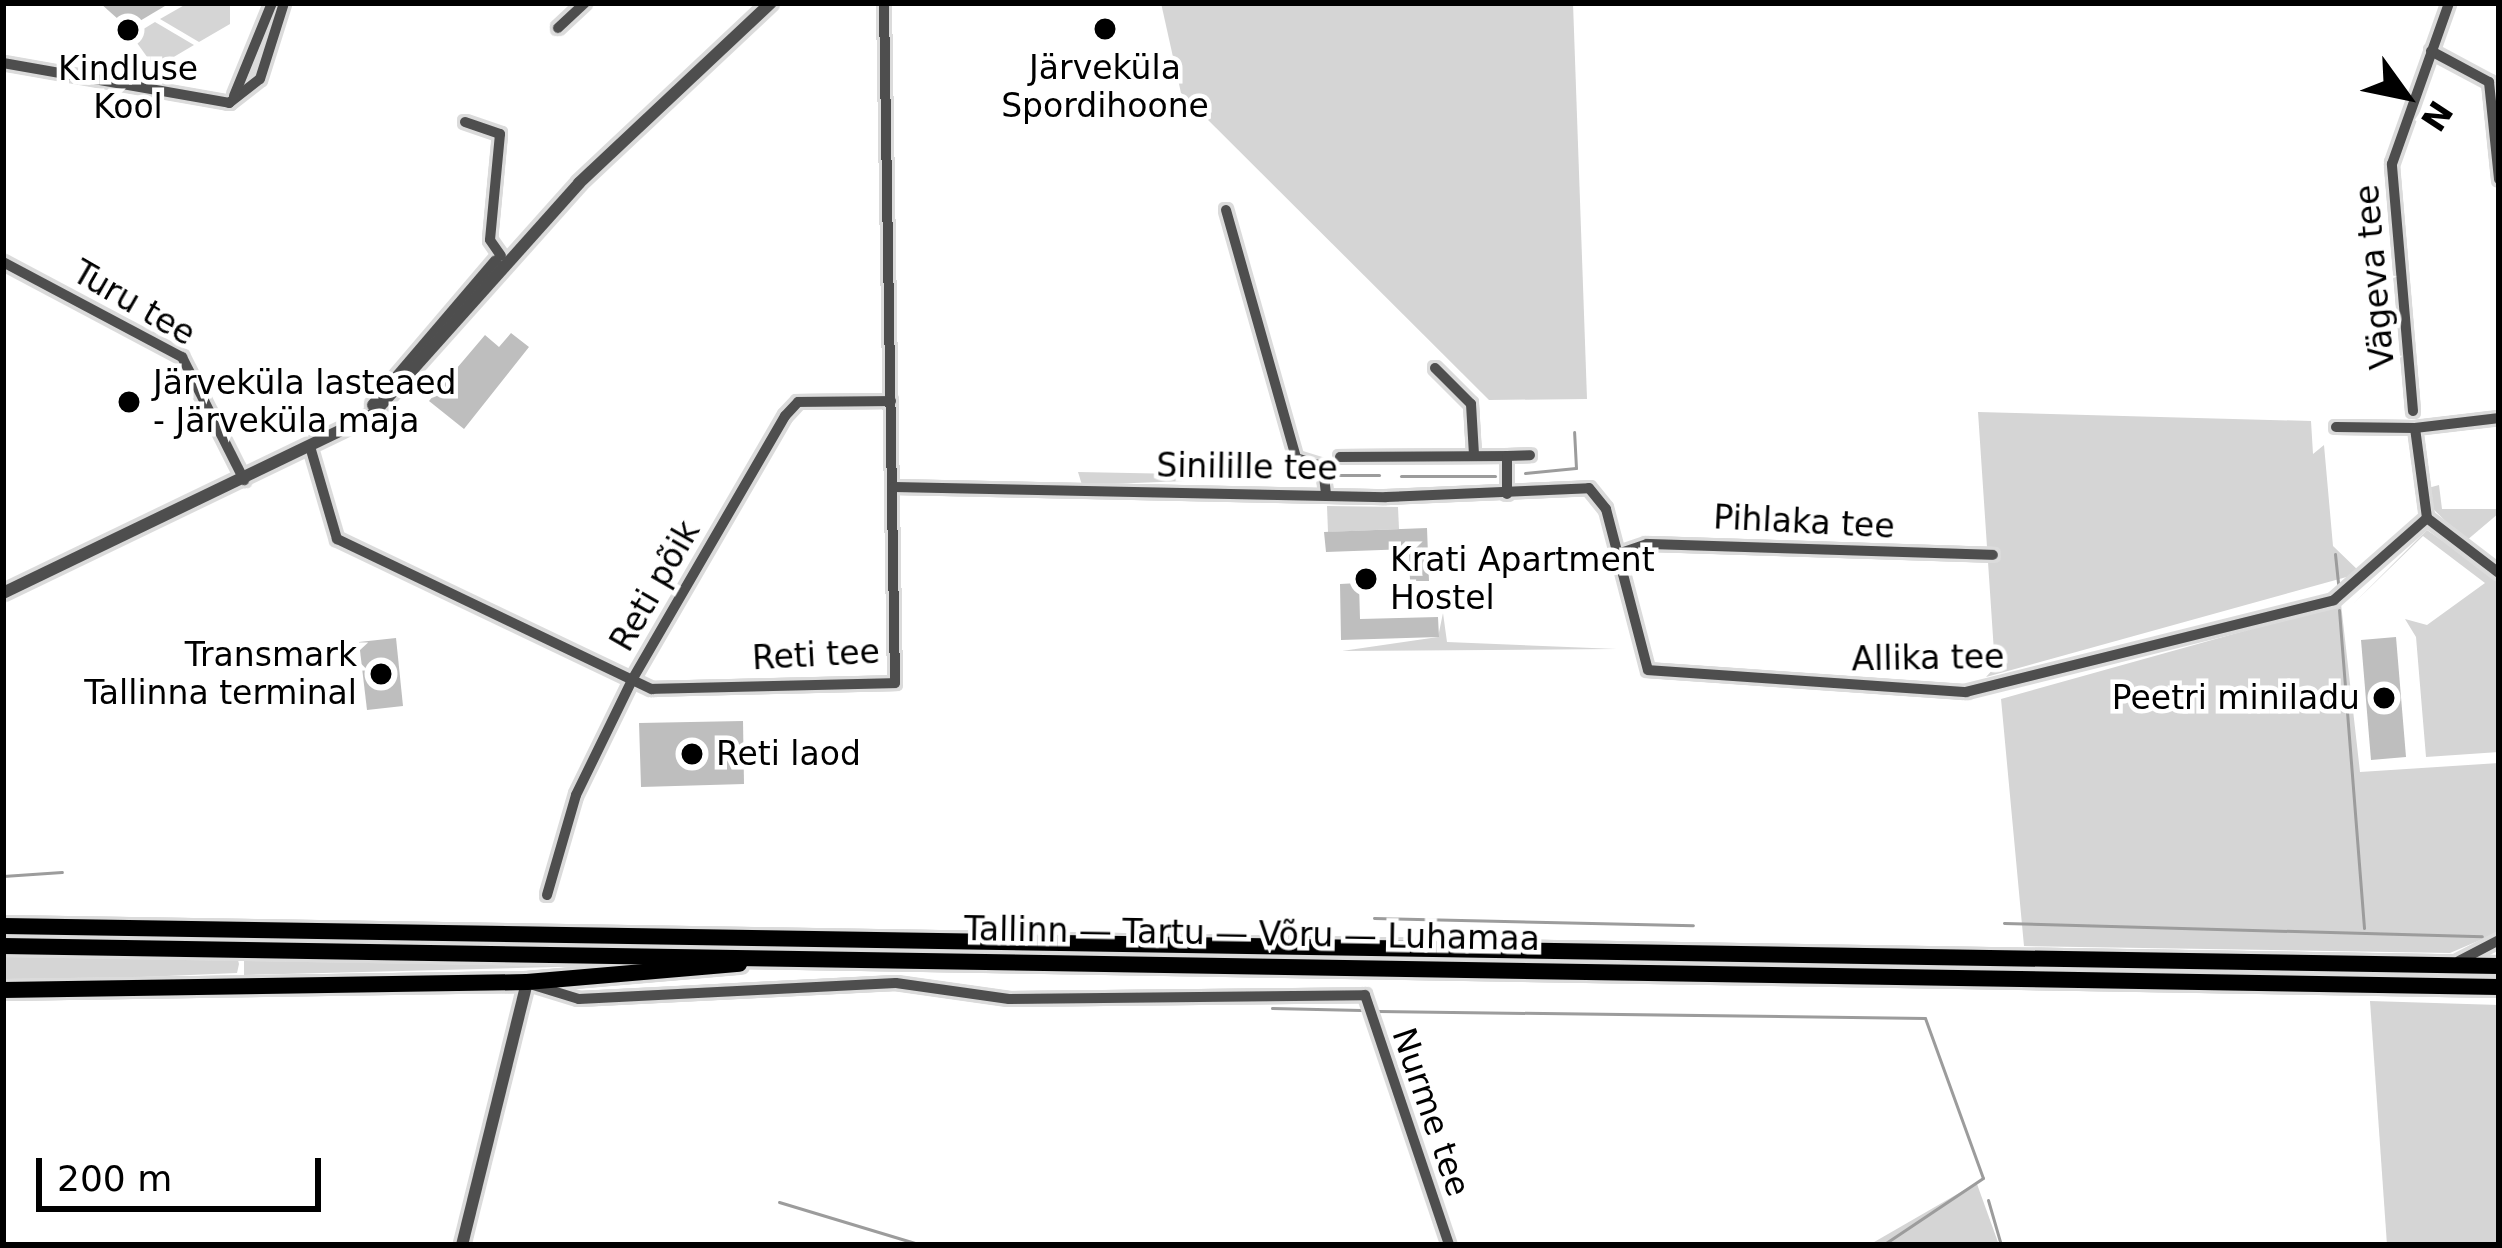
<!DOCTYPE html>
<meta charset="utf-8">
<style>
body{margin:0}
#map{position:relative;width:2502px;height:1248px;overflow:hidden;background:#fff;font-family:"DejaVu Sans",sans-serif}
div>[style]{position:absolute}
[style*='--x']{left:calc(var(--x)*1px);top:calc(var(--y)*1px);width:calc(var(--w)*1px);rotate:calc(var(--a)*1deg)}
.green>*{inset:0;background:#d5d5d5}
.stream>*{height:3px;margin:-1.5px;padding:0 1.5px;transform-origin:1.5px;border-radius:1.5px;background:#9c9c9c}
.building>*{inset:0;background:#bebebe}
.roads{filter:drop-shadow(3px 0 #dbdbdb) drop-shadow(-3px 0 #dbdbdb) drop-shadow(0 3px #dbdbdb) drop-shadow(0 -3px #dbdbdb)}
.minor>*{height:10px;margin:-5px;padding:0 5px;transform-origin:5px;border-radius:5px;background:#4e4e4e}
.tertiary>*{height:12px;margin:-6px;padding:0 6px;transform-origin:6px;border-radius:6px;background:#4e4e4e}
.trunk>*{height:16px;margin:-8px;padding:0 8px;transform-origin:8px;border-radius:8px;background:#000}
.dots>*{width:33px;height:33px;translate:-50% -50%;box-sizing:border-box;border:6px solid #fff;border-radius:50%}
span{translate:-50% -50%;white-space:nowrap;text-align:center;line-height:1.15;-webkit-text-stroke:9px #fff;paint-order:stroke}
.poi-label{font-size:33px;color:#000}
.left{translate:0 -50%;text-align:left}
.right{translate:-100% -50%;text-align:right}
.street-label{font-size:33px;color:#000}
.frame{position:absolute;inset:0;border:6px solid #000;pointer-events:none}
.north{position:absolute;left:2346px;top:36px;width:120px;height:120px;-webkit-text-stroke:9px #fff;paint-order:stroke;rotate:123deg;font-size:33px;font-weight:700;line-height:48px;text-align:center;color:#000}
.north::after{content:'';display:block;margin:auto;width:42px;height:54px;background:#000;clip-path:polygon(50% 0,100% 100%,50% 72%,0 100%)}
.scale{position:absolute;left:36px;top:1158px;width:285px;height:54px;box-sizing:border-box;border:6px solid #000;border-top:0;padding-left:15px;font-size:36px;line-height:42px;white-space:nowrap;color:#000;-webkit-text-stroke:9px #fff;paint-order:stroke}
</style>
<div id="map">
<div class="green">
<i style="clip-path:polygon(188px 3px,230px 5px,230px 24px,199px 42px,160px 19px)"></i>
<i style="clip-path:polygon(1161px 3px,1573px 3px,1587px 399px,1489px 400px,1181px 93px)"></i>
<i style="clip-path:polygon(155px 22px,194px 45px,155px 68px,132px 36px)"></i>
<i style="clip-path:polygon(1978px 412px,2311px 421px,2313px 454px,2324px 445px,2333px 546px,2361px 573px,1986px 677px,1995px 667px)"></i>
<i style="clip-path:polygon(1078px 472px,1233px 475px,1238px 479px,1082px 485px)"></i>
<i style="clip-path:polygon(2439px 485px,2442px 509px,2499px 509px,2499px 513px,2466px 541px,2430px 506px,2428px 488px)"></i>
<i style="clip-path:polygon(1327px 506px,1398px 507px,1399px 529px,1328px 532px)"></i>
<i style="clip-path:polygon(2427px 530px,2499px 580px,2499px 752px,2426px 757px,2416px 637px,2405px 619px,2427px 625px,2485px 583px,2423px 536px,2354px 603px)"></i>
<i style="clip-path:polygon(2341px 604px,2360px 772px,2499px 763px,2499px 932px,2450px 953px,2024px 946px,2001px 699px)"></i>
<i style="clip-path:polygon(1443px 613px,1447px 642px,1617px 649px,1342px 651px,1438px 637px)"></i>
<i style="clip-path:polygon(244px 954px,631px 963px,631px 965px,244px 975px)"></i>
<i style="clip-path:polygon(3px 956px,237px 956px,239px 964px,237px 973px,3px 983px)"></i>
<i style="clip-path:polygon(2370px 1001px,2499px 1005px,2499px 1245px,2387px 1245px)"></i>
<i style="clip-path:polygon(1977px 1184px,1999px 1245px,1869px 1245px,1966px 1189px)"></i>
</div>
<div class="stream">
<i style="--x:1525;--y:473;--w:51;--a:-5.6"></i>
<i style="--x:1576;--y:468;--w:36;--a:-93"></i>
<i style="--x:1305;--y:474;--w:11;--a:-5"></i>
<i style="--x:1334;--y:475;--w:45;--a:0"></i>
<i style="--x:1401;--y:476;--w:94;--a:0"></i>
<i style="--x:2335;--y:554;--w:30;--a:84"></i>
<i style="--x:2339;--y:610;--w:319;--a:85.5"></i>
<i style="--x:3;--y:876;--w:59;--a:-3.9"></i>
<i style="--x:1374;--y:918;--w:319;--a:1.3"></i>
<i style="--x:2004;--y:923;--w:478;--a:1.6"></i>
<i style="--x:1272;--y:1008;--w:89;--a:1.3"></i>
<i style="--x:1378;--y:1011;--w:547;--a:0.73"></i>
<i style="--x:1925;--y:1018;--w:170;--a:70.1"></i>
<i style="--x:1983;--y:1178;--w:120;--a:146.2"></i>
<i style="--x:1988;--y:1200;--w:47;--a:73.9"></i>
<i style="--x:779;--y:1202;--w:148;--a:16.8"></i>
<i style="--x:1913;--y:1245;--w:6;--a:0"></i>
</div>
<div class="building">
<i style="clip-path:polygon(100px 3px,170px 3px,128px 28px)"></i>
<i style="clip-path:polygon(511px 333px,529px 347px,464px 429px,429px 401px,485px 335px,499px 347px)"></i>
<i style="clip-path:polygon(1427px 528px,1429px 581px,1410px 581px,1409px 549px,1326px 552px,1324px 532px)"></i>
<i style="clip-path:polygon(1359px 583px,1360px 619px,1438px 617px,1439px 637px,1341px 640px,1340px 584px)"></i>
<i style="clip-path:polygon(2396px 637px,2406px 757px,2371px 760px,2361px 640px)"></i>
<i style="clip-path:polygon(396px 638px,403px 706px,367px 710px,359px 642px)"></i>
<i style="clip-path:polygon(743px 721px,744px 784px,641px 787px,639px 723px)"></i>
</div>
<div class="roads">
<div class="minor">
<i style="--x:558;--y:28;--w:37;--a:-43"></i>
<i style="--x:2431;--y:51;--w:66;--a:28.1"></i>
<i style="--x:2489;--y:82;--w:98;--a:84.1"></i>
<i style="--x:3;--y:63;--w:230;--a:10"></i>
<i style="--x:229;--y:103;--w:39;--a:-38"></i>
<i style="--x:260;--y:79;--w:80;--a:-72.5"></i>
<i style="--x:234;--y:96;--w:100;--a:-67.8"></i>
<i style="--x:465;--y:122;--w:37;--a:19"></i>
<i style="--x:500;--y:134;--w:106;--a:95.4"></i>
<i style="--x:490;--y:240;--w:19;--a:55"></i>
<i style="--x:1226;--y:210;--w:258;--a:74.2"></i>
<i style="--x:1296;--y:458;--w:28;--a:17"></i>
<i style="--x:1323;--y:466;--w:30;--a:84"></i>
<i style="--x:3;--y:262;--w:203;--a:28"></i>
<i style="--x:182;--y:357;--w:138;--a:63.2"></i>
<i style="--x:1435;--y:368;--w:51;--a:45"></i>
<i style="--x:1471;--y:404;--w:50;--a:86.6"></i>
<i style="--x:2413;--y:411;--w:248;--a:-94.9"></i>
<i style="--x:2392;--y:164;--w:171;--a:-70.5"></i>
<i style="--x:2336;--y:427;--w:79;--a:0.7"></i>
<i style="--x:2415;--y:428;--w:91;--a:82.4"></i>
<i style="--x:2427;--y:518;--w:91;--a:37.4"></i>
<i style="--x:2415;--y:428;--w:85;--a:-6.8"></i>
<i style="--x:311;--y:450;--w:93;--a:73.7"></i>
<i style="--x:337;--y:539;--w:349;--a:25.5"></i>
<i style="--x:652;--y:689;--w:243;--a:-1.4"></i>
<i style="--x:895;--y:683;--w:680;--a:-90.93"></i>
<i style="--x:1340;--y:457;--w:167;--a:-0.3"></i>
<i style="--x:894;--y:487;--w:492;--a:1.2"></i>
<i style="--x:1386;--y:497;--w:203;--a:-2.5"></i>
<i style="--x:1589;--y:488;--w:27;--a:51"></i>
<i style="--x:1606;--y:509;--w:166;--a:75.4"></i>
<i style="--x:1648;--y:670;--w:319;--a:4"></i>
<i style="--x:1966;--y:692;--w:379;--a:-14"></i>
<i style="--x:2334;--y:600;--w:124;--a:-41.4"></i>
<i style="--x:1507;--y:494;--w:38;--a:-90"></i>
<i style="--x:1507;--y:456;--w:23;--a:-2"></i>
<i style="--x:1615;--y:555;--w:34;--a:-19"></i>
<i style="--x:1647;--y:544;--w:346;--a:1.8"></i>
<i style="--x:547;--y:895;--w:104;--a:-73.8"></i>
<i style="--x:576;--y:795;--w:128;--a:-64"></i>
<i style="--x:632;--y:680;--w:305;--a:-59.9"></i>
<i style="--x:785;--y:416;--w:19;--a:-47"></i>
<i style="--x:798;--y:402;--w:93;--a:-0.6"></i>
<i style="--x:2459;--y:961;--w:45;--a:-27.7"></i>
<i style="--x:530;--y:984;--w:51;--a:17"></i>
<i style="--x:579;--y:999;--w:317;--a:-2.9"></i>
<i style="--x:896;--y:983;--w:114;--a:8.1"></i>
<i style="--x:1009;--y:999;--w:356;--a:-0.6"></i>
<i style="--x:1365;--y:995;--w:264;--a:71.4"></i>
</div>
<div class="tertiary">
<i style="--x:373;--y:405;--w:189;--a:-49.5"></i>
<i style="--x:3;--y:593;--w:408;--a:-25.7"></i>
<i style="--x:371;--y:416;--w:312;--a:-48.2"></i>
<i style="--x:579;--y:183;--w:263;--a:-43.2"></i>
<i style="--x:462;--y:1245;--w:271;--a:-76.1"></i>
</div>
<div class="trunk">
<i style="--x:3;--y:926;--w:2496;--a:0.92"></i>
<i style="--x:3;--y:946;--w:2496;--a:0.94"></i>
<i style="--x:3;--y:990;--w:524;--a:-0.87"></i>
<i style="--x:527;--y:982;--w:213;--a:-4.9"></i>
</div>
</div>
<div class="dots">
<i style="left:1105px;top:29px;background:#000"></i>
<i style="left:128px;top:30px;background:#000"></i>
<i style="left:129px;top:402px;background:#000"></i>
<i style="left:1366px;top:579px;background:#000"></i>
<i style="left:381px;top:674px;background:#000"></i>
<i style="left:2384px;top:698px;background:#000"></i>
<i style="left:692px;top:754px;background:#000"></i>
</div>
<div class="poi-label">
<span style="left:1105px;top:87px">Järveküla<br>Spordihoone</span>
<span style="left:128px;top:88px">Kindluse<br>Kool</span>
<span class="left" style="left:153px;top:402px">Järveküla lasteaed<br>- Järveküla maja</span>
<span class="left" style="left:1390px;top:579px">Krati Apartment<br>Hostel</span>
<span class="right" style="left:357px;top:674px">Transmark<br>Tallinna terminal</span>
<span class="right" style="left:2360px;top:698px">Peetri miniladu</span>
<span class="left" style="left:716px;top:754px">Reti laod</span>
</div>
<div class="street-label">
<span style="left:2375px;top:277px;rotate:-95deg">Vägeva tee</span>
<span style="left:134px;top:303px;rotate:30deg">Turu tee</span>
<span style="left:1247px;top:467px;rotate:1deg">Sinilille tee</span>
<span style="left:1804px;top:522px;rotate:3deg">Pihlaka tee</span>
<span style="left:655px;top:586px;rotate:-60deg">Reti põik</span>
<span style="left:816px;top:655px;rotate:-3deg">Reti tee</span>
<span style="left:1928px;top:658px;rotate:-1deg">Allika tee</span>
<span style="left:1252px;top:934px;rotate:1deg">Tallinn — Tartu — Võru — Luhamaa</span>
<span style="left:1431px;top:1112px;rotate:71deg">Nurme tee</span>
</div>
<div class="frame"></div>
<div class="north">N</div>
<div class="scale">200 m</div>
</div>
